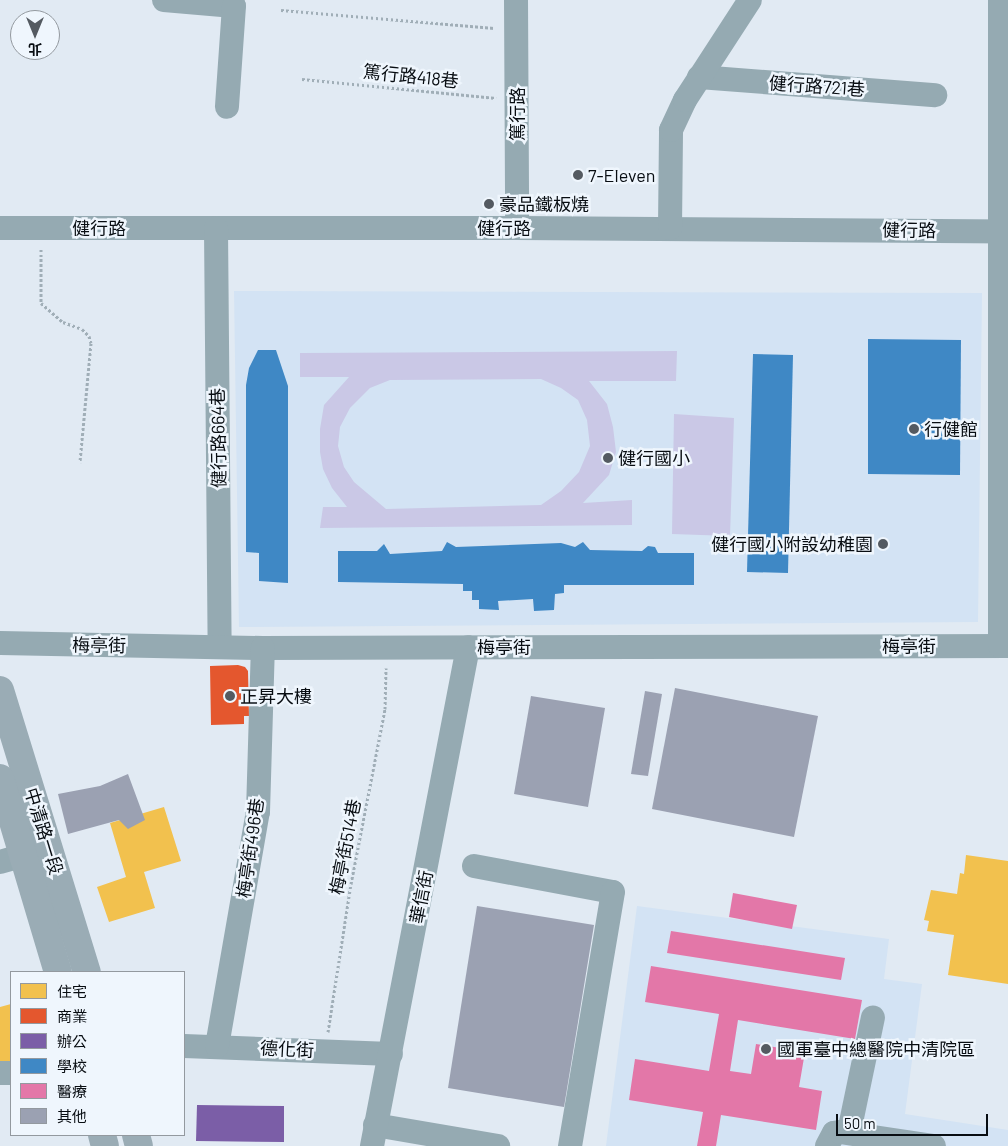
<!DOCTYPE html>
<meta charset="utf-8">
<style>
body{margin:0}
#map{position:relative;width:1008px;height:1146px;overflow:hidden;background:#e1eaf3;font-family:Barlow,"Noto Sans TC",sans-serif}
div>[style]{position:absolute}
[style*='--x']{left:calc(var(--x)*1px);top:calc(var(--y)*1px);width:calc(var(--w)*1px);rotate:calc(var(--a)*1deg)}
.built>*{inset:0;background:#d3e3f4}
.green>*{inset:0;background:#cac8e6}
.homes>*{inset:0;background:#f2c14e}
.shops>*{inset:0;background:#e4572e}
.offices>*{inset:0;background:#7b5ea7}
.schools>*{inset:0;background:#3f88c5}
.health>*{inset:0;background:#e377a8}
.building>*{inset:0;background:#9ba1b2}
.path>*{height:3px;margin-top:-1.5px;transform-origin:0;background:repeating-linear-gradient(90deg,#a0aeb7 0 2.5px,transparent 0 5px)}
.minor>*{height:24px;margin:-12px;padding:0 12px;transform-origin:12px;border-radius:12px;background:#95aab2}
.major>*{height:28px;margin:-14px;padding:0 14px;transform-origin:14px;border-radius:14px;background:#9aacb5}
.dots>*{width:14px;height:14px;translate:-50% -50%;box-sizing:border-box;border:2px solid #eff6fd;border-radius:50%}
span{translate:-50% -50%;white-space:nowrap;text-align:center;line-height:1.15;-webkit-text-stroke:5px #eff6fd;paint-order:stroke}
.street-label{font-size:18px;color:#080d12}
.poi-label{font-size:18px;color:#080d12}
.left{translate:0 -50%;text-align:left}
.right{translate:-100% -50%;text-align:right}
.legend{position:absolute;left:10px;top:971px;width:175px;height:165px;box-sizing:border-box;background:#eff6fd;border:1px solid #93999f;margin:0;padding:6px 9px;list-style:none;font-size:15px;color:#080d12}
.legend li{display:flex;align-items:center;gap:10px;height:25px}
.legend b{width:25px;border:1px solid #93999f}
.north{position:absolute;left:10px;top:10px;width:50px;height:50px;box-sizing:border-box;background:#eff6fd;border:1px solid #93999f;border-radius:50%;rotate:180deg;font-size:14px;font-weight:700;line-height:20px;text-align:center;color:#080d12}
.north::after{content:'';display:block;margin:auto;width:18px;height:22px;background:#545a61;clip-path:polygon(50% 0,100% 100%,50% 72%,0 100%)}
.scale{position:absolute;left:836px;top:1114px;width:152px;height:22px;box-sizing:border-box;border:2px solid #080d12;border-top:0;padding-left:6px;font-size:15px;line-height:18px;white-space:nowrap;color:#080d12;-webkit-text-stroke:4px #eff6fd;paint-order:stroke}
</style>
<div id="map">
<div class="built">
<i style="clip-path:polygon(234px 291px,982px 293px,978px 622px,239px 627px)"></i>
<i style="clip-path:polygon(637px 906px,889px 939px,884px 979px,922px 984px,905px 1114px,1008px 1130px,1008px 1146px,606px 1146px)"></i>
</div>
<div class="green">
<i style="clip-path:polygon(evenodd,677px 351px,676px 381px,589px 381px,607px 404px,613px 427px,616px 452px,609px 475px,583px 503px,632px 500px,632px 525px,320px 528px,323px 507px,347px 507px,332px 488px,323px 469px,320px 452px,320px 429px,324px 405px,349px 377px,300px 377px,300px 353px,677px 351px,541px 379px,561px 388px,578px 400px,587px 420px,590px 446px,579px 472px,561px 491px,541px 505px,386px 509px,354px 482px,344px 467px,338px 446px,340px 427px,350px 408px,370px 388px,390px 380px,541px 379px)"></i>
<i style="clip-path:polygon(674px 414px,734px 418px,730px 536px,672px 534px)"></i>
</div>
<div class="homes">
<i style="clip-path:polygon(164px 807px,181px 861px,144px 872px,155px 908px,109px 922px,97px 887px,126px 877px,110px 823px)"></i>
<i style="clip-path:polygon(966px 855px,1008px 861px,1008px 984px,948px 975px,954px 935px,927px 931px,929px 921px,924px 920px,931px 890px,957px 894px,960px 873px,964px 874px)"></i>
<i style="clip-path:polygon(11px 1004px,11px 1069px,0 1066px,0 1007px)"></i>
</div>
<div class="shops">
<i style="clip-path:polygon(238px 665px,245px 667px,248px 671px,249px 716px,244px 716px,244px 724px,211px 725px,210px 666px)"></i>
</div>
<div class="offices">
<i style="clip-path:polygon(197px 1105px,284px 1106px,284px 1142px,196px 1141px)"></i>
</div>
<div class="schools">
<i style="clip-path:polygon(868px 339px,961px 340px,960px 475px,868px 474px)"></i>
<i style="clip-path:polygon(258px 350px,276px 350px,288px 386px,288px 583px,259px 581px,259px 553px,246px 552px,246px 385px,249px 368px)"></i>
<i style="clip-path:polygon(753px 354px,793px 355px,788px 573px,747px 572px)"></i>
<i style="clip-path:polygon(447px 542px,456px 547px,561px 543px,575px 547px,583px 542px,590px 550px,642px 551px,648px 546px,655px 547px,658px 553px,694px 553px,694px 585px,564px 585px,564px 593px,555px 594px,554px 610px,534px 611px,533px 599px,498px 601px,499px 610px,479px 609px,479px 600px,472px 600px,472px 591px,463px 591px,463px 584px,338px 582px,338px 551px,377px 551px,384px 544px,390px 554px,442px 551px)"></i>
</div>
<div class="health">
<i style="clip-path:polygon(733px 893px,797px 905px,792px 929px,729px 917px)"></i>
<i style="clip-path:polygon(671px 931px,845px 958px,841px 980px,667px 953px)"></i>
<i style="clip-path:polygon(651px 966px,862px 1000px,855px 1039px,738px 1020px,730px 1071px,751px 1074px,756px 1044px,805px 1052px,799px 1087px,822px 1091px,816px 1130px,721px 1115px,716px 1146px,697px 1146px,703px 1112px,629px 1100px,635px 1059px,709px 1071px,719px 1014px,645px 1002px)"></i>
</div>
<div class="building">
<i style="clip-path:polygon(675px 688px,818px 716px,794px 837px,652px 809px)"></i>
<i style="clip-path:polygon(645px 691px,662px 694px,648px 776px,631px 774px)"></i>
<i style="clip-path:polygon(531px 696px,605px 708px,588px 807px,514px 794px)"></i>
<i style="clip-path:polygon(128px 774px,145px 820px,128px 829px,119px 820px,68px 834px,58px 794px,100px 786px)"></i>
<i style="clip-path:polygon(477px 906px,594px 925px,564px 1107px,448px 1088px)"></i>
</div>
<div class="path">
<i style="--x:281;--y:10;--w:214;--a:4.8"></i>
<i style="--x:302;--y:79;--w:195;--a:5.6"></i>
<i style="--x:41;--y:249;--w:54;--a:90"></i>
<i style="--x:41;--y:303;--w:29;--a:41"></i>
<i style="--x:63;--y:322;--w:20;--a:20"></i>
<i style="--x:82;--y:329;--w:10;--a:45"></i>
<i style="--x:89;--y:336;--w:7;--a:74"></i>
<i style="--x:91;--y:343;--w:120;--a:95.3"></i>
<i style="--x:328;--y:1032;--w:150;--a:-81.2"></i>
<i style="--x:351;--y:884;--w:178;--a:-79"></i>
<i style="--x:385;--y:709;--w:41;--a:-88.6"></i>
</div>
<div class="minor">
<i style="--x:164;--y:0;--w:70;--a:4.9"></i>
<i style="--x:234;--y:6;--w:101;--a:94"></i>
<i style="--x:516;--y:0;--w:228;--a:89.7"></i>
<i style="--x:699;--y:77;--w:237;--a:4.4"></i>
<i style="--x:0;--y:228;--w:517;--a:0"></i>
<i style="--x:517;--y:228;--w:491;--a:0.4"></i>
<i style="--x:216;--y:228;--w:419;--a:89.5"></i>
<i style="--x:670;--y:228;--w:98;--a:-89.4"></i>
<i style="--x:671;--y:130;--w:33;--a:-65"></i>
<i style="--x:685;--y:100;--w:119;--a:-57"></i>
<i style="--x:0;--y:643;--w:263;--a:1.1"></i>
<i style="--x:263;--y:648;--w:745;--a:-0.15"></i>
<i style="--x:1000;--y:646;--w:646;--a:-90"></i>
<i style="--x:0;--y:862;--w:25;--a:-16"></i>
<i style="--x:474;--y:866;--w:141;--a:10.6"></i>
<i style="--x:613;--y:892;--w:258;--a:99.6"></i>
<i style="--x:184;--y:1046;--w:207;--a:2.2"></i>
<i style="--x:217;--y:1046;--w:238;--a:-80.1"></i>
<i style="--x:258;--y:812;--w:164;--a:-88.3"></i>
<i style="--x:0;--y:1073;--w:11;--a:0"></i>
<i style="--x:375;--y:1125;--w:125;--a:9.7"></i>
<i style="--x:849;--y:1132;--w:117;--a:-78.2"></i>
<i style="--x:372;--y:1146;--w:508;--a:-79.11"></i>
<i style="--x:827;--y:1146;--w:15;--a:-62"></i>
<i style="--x:834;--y:1133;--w:6;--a:-9"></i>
<i style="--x:840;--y:1132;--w:95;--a:8.5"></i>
</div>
<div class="major">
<i style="--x:0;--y:690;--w:295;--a:72.9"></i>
<i style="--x:0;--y:778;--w:202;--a:73.4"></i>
<i style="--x:102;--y:1135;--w:11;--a:75"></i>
<i style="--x:136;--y:1135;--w:11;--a:75"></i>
</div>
<div class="dots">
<i style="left:578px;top:175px;background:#545a61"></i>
<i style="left:489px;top:204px;background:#545a61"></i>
<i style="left:914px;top:429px;background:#545a61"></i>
<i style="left:608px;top:458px;background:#545a61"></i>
<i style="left:883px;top:544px;background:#545a61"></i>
<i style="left:230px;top:696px;background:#545a61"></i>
<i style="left:766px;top:1049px;background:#545a61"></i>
</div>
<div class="street-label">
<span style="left:411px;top:76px;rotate:6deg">篤行路418巷</span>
<span style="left:817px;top:86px;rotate:4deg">健行路721巷</span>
<span style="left:517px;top:114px;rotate:-90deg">篤行路</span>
<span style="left:99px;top:228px">健行路</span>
<span style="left:504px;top:228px">健行路</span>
<span style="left:909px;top:230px;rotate:1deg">健行路</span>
<span style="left:218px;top:438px;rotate:-91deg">健行路664巷</span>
<span style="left:99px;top:645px;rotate:1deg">梅亭街</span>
<span style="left:909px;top:646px">梅亭街</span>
<span style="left:504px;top:647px">梅亭街</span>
<span style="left:44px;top:831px;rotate:73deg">中清路一段</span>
<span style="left:345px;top:847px;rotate:-79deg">梅亭街514巷</span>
<span style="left:250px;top:848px;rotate:-82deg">梅亭街496巷</span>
<span style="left:421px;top:897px;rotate:-79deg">華信街</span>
<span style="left:287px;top:1049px;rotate:3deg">德化街</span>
</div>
<div class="poi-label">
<span class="left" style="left:588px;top:175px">7-Eleven</span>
<span class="left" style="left:499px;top:204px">豪品鐵板燒</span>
<span class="left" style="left:924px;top:429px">行健館</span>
<span class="left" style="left:618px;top:458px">健行國小</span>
<span class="right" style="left:873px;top:544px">健行國小附設幼稚園</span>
<span class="left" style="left:240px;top:696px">正昇大樓</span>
<span class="left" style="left:777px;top:1049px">國軍臺中總醫院中清院區</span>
</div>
<ul class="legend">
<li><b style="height:14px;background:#f2c14e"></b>住宅</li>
<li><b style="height:14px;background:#e4572e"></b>商業</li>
<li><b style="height:14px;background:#7b5ea7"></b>辦公</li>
<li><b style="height:14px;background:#3f88c5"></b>學校</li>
<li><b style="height:14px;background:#e377a8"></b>醫療</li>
<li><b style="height:14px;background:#9ba1b2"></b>其他</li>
</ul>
<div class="north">北</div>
<div class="scale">50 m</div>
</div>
